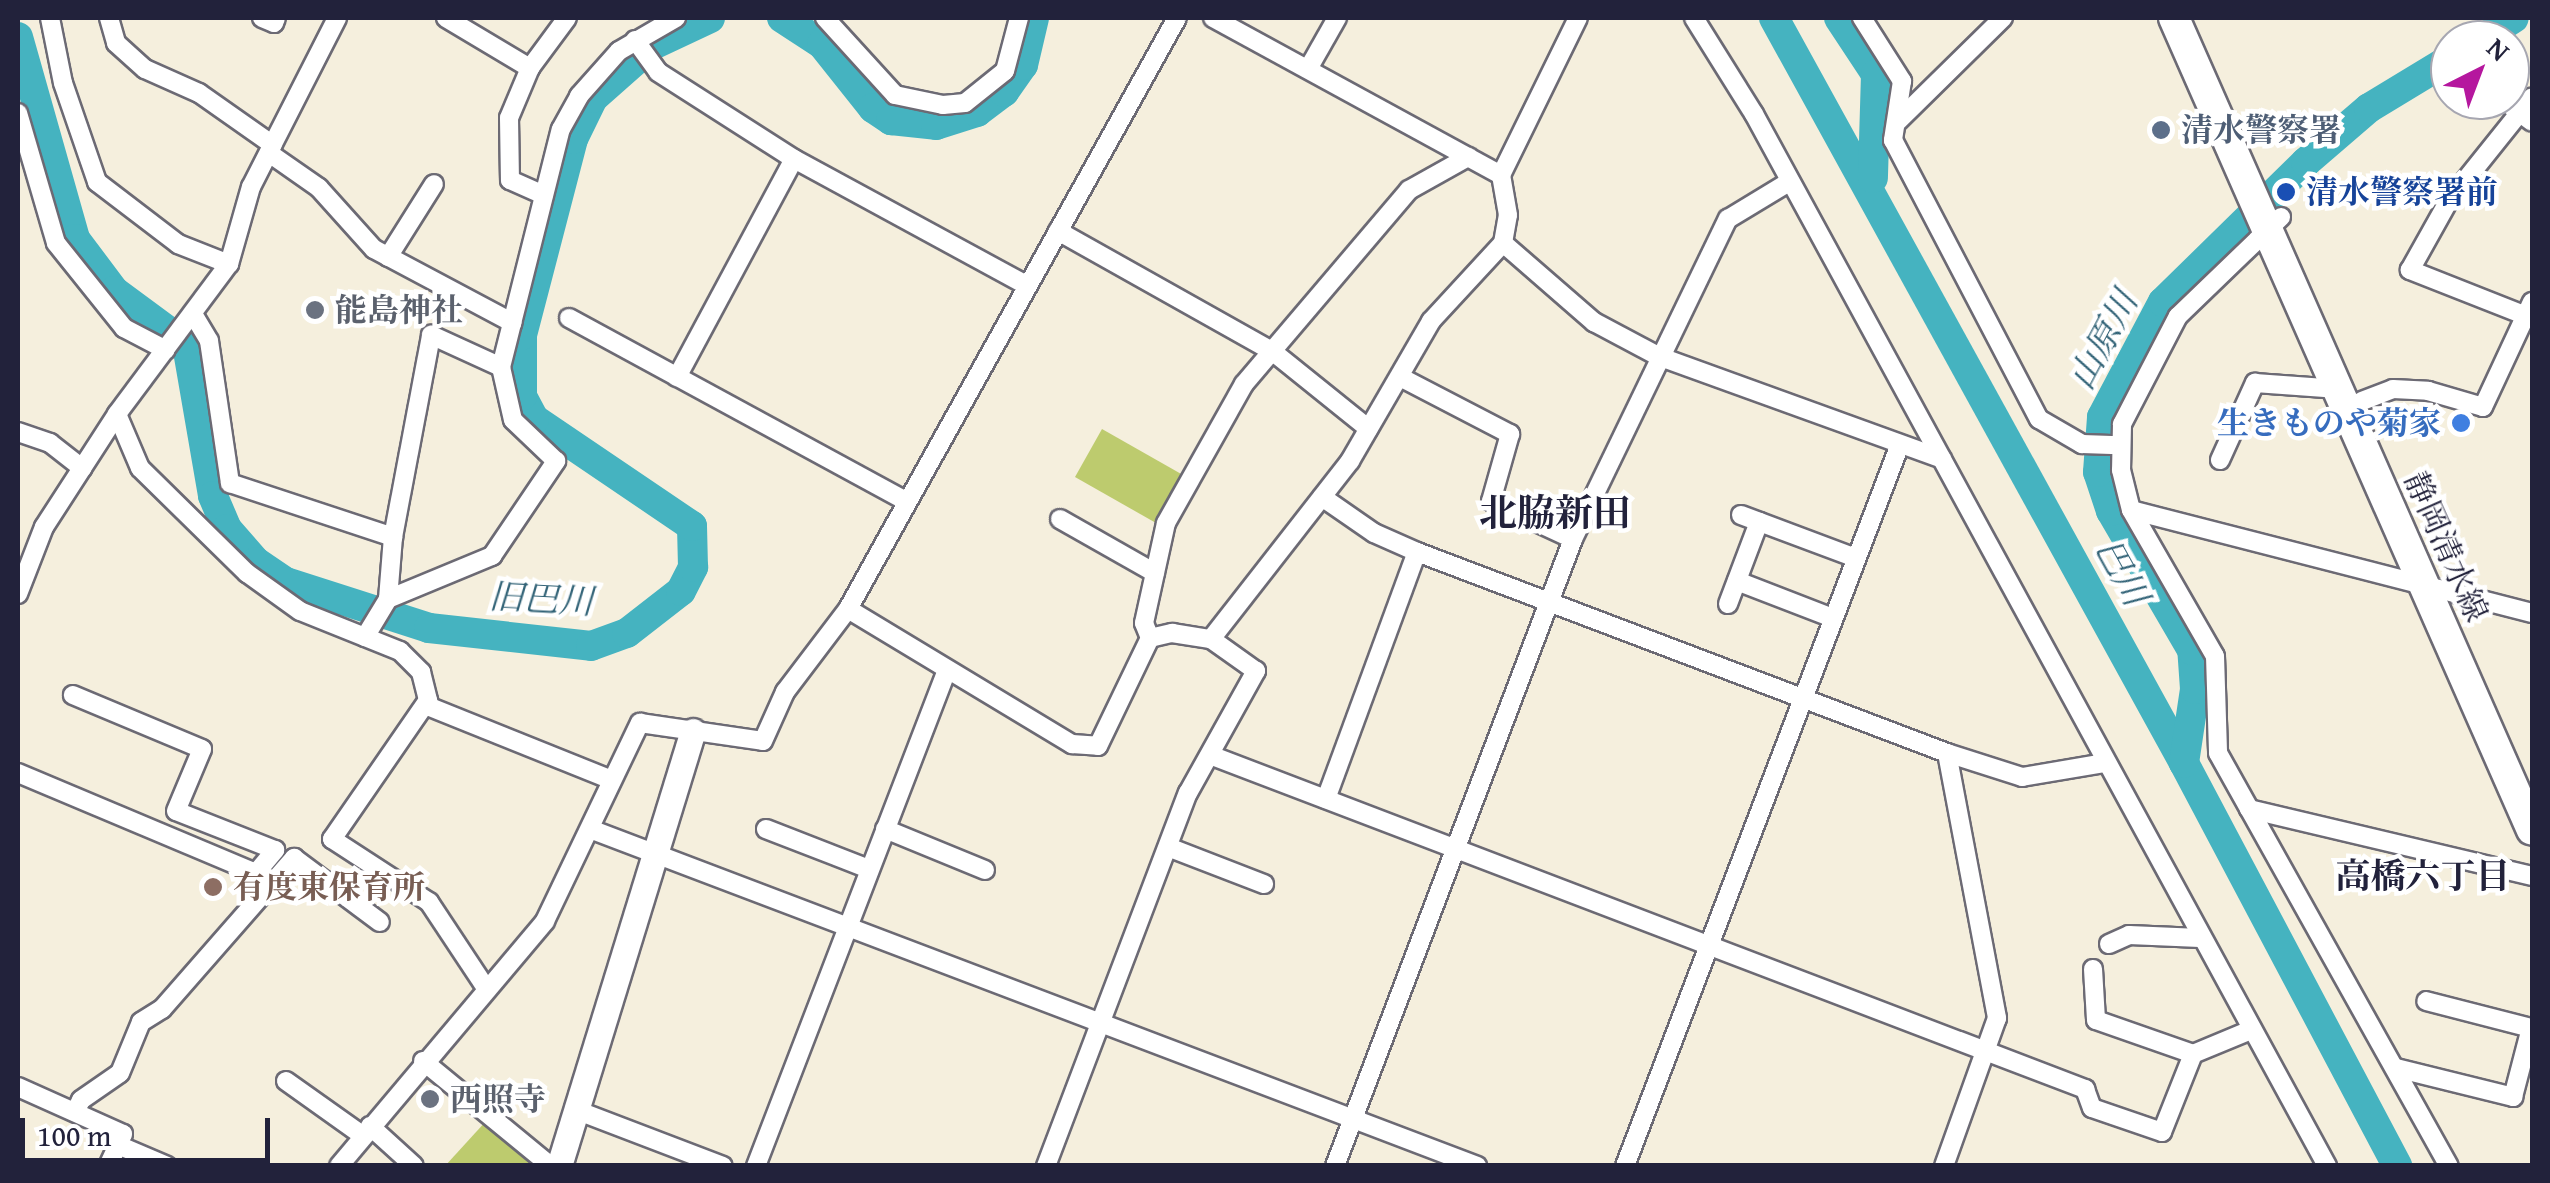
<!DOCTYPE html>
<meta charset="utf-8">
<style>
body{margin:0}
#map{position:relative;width:2550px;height:1183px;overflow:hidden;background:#f5efdd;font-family:"Gentium Book Plus","Noto Serif JP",serif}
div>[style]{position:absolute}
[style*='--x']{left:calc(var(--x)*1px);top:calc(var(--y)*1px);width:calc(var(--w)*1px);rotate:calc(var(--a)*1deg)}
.green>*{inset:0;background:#bdcb6e}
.river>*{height:30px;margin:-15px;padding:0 15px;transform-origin:15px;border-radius:15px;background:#45b3c0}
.roads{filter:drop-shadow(2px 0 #6c6a74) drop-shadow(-2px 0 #6c6a74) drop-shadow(0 2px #6c6a74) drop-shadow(0 -2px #6c6a74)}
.street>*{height:18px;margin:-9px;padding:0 9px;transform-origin:9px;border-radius:9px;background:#fff}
.secondary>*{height:25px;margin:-12.5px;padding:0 12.5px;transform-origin:12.5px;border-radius:12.5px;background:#fff}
.primary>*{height:30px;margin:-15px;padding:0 15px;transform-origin:15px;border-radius:15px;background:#fff}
.dots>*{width:28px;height:28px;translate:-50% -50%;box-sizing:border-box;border:5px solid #fff;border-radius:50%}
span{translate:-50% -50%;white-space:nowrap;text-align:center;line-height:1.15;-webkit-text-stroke:9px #fff;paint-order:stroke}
.service-label{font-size:32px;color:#4e5e75;font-weight:700}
.left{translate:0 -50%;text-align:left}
.transit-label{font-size:32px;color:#164399;font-weight:700}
.worship-label{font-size:32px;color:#5b616d;font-weight:700}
.shop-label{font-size:32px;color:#366cbe;font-weight:700}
.right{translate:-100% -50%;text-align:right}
.street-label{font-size:32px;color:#22223b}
.education-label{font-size:32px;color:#785e54;font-weight:700}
.water-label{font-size:35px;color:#326377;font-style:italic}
.neighbourhood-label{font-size:35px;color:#22223b;font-weight:700}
.quarter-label{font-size:38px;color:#22223b;font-weight:700}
.frame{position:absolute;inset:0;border:20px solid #22223b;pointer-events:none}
.north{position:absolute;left:2430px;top:20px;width:100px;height:100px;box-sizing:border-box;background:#fff;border:2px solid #a7a7b1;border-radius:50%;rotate:42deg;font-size:28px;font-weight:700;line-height:40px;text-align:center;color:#22223b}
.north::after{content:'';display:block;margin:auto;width:35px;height:45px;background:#b5179e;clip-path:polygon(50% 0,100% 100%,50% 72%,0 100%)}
.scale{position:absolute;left:20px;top:1118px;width:250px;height:45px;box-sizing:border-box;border:5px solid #22223b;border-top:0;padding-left:12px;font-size:30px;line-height:35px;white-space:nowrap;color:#22223b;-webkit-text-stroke:8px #fff;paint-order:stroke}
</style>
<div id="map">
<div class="green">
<i style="clip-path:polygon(1102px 429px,1183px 475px,1156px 523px,1075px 477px)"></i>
<i style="clip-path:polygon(487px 1120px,532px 1159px,527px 1165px,445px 1166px)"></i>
</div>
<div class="river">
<i style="--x:782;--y:18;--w:48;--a:33"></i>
<i style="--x:822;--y:44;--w:82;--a:51.4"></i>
<i style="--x:873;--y:108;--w:22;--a:34"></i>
<i style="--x:891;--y:120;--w:45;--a:6.3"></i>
<i style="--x:936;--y:125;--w:43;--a:-17.6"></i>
<i style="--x:977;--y:112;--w:34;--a:-37"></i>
<i style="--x:1004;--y:92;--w:33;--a:-55"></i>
<i style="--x:1023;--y:65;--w:48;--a:-76.8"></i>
<i style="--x:1774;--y:18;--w:850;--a:61.17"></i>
<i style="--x:2184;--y:763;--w:456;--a:62.1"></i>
<i style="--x:1839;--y:18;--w:67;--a:56.5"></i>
<i style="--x:1876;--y:74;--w:104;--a:91.7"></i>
<i style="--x:18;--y:37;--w:210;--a:74.2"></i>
<i style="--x:75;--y:239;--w:65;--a:53.1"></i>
<i style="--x:114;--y:291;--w:91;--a:36.5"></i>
<i style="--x:187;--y:345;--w:153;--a:80.2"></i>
<i style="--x:213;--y:496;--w:36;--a:67"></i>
<i style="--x:227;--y:529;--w:44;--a:48.7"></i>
<i style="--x:256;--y:562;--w:36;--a:34"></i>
<i style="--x:286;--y:582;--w:150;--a:17.8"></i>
<i style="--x:429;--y:628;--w:163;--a:6.3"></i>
<i style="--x:591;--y:646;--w:38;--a:-20"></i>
<i style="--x:627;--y:633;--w:68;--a:-37.9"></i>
<i style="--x:681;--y:591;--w:27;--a:-63"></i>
<i style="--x:693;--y:567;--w:41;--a:-91.4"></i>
<i style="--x:692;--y:526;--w:191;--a:-145.9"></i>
<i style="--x:534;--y:419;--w:26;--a:-118"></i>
<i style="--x:522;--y:396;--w:61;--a:-90"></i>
<i style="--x:522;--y:335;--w:203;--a:-75.4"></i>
<i style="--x:573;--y:139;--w:46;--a:-64"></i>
<i style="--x:593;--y:98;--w:80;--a:-41.5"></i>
<i style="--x:653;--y:45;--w:63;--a:-25.3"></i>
<i style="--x:2480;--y:40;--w:40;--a:-32.9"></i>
<i style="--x:2184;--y:763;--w:75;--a:-81.5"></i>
<i style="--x:2195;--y:689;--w:39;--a:-94"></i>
<i style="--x:2192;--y:650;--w:161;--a:-120.2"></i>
<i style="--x:2111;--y:511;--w:41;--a:-108.4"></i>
<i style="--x:2098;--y:472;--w:55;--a:-85.8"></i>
<i style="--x:2102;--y:417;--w:130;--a:-62.1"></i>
<i style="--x:2163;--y:302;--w:200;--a:-44.4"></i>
<i style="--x:2306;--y:162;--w:83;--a:-40.6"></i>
<i style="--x:2369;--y:108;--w:95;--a:-31.2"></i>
</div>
<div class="roads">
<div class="street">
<i style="--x:50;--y:18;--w:66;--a:78.7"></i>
<i style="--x:63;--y:83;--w:105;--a:71"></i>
<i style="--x:97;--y:182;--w:102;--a:37.4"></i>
<i style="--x:178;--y:244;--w:55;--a:21.4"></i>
<i style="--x:109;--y:18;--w:26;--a:74"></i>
<i style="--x:116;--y:43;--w:39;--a:42"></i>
<i style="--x:145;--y:69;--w:59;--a:24"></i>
<i style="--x:199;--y:93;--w:90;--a:35.1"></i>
<i style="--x:262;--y:18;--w:13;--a:23"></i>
<i style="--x:274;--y:23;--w:5;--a:-68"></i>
<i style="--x:446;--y:18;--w:98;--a:30.8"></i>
<i style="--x:530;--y:68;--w:62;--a:-53.5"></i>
<i style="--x:825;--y:18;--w:104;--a:47.7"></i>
<i style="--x:895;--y:95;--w:49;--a:11.8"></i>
<i style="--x:943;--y:105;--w:22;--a:-5"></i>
<i style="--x:965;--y:103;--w:51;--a:-38.7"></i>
<i style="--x:1005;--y:71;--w:55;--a:-75.2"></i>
<i style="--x:1694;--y:18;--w:113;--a:58"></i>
<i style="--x:1754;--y:114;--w:1198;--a:61.42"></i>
<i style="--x:1862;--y:18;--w:75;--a:57.6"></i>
<i style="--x:1902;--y:81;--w:60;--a:98.7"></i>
<i style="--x:1893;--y:140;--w:315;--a:62.4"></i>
<i style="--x:2039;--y:419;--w:50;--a:30.2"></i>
<i style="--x:2082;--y:444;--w:37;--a:2"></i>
<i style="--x:635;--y:40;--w:39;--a:54"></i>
<i style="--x:658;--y:72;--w:161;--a:32.6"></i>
<i style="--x:794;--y:159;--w:264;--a:28.5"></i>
<i style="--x:530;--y:68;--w:54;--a:112.8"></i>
<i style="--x:509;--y:118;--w:62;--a:89.1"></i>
<i style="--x:510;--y:180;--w:37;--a:24"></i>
<i style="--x:1308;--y:69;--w:59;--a:-60.4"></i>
<i style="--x:2503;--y:100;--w:36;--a:37"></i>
<i style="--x:18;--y:113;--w:135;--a:73.7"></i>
<i style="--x:56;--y:243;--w:109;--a:51.3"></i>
<i style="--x:124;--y:328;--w:47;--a:27.6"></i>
<i style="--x:1896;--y:123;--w:150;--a:-44.5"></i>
<i style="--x:269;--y:153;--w:61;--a:35"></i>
<i style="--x:319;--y:188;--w:82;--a:48"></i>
<i style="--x:374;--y:249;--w:157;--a:28"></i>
<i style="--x:1501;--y:175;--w:175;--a:-63.9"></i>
<i style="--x:2281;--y:217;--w:143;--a:136.1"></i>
<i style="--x:2178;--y:316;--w:122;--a:117.4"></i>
<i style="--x:2122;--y:424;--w:46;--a:91.2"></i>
<i style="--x:2121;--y:470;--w:41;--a:76"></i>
<i style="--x:2131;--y:510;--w:168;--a:60.1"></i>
<i style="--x:2215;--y:656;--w:97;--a:88.2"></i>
<i style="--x:2218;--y:753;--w:473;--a:60.8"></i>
<i style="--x:1058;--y:231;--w:245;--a:29.3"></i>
<i style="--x:1272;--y:351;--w:124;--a:38.8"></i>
<i style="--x:1503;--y:243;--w:121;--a:41"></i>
<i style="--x:1594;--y:322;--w:72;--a:28"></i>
<i style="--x:1658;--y:356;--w:302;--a:19.9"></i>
<i style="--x:388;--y:257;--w:86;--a:-57.8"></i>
<i style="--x:193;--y:314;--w:31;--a:59"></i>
<i style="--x:209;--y:341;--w:144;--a:81.6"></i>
<i style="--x:230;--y:483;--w:172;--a:18.3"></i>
<i style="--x:2524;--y:315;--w:123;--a:-158.5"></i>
<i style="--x:2410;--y:270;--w:78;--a:-60.8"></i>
<i style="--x:2448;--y:202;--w:134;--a:-51.3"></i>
<i style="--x:569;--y:318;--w:383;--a:28.5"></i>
<i style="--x:677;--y:377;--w:247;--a:-61.8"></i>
<i style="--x:1402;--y:378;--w:122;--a:27.4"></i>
<i style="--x:1510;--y:434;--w:70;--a:105.8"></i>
<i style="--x:1491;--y:501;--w:90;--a:24.9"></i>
<i style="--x:2362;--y:401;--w:33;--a:-21"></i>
<i style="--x:2393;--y:389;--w:35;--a:3"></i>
<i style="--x:2428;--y:391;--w:57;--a:16.2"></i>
<i style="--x:2483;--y:407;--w:116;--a:-65"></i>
<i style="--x:117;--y:414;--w:59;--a:66.9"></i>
<i style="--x:140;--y:468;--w:150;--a:44.5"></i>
<i style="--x:247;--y:573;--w:65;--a:35.6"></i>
<i style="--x:300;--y:611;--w:108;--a:21.8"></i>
<i style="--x:400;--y:651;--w:30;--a:45"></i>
<i style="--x:421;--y:672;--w:36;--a:76"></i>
<i style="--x:430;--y:707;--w:196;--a:21.9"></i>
<i style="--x:18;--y:432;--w:34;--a:19"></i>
<i style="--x:50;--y:443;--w:41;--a:38"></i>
<i style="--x:2220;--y:460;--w:85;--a:-65.6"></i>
<i style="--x:2255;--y:383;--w:84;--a:4.1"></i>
<i style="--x:1322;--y:497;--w:63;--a:34.7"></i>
<i style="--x:1374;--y:533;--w:47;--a:23.8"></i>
<i style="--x:1417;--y:552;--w:567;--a:20.77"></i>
<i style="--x:1947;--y:753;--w:270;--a:79.3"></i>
<i style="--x:1997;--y:1018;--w:157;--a:109.7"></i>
<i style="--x:2131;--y:510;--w:414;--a:14.4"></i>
<i style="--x:1741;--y:515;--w:123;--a:20.5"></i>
<i style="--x:1060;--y:519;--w:109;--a:29.6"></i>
<i style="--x:1737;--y:581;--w:103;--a:21.1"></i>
<i style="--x:18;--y:594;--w:72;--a:-68.8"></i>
<i style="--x:44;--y:527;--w:135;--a:-57.1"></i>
<i style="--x:117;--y:414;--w:187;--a:-53.3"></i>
<i style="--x:229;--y:264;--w:80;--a:-74.1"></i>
<i style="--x:251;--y:187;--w:190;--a:-63"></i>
<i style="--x:388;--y:599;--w:113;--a:-22.5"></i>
<i style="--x:492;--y:556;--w:115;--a:-56"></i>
<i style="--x:556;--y:461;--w:59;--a:-136.4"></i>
<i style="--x:513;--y:420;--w:54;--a:-102.8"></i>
<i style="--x:501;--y:367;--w:245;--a:-75.9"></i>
<i style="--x:561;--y:129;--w:38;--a:-61"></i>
<i style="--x:579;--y:96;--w:60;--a:-48.4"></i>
<i style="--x:619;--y:51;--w:66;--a:-30.1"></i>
<i style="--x:1728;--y:604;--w:88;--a:-69.3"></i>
<i style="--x:848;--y:609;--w:262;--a:31.1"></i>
<i style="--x:1072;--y:744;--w:26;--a:4"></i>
<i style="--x:1098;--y:746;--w:120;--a:-64.3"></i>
<i style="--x:1150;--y:638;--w:16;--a:-112"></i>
<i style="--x:1144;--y:623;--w:102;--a:-77.6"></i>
<i style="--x:1166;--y:523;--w:159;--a:-60.7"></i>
<i style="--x:1244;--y:384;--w:255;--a:-49.6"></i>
<i style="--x:1409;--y:190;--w:68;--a:-29.2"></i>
<i style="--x:365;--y:637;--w:44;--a:-58.8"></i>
<i style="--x:388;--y:599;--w:62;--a:-85.4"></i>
<i style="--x:393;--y:537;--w:206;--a:-79.3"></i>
<i style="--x:431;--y:335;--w:77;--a:24.6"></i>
<i style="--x:1150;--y:638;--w:23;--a:-13"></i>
<i style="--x:1172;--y:633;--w:39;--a:9"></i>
<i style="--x:428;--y:700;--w:169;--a:124.6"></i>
<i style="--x:332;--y:839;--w:116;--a:33"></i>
<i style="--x:429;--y:902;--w:103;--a:56.5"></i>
<i style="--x:1947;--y:753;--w:79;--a:17.7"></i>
<i style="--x:2022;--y:777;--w:83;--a:-9.7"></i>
<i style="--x:1210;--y:755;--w:937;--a:20.89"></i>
<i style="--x:2085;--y:1089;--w:20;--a:70"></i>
<i style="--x:2092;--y:1108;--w:74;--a:18.9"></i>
<i style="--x:2162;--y:1132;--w:84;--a:-68.3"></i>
<i style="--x:2193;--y:1054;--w:63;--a:-22.5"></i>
<i style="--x:18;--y:773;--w:258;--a:22.8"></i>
<i style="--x:256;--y:873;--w:30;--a:-50"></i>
<i style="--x:275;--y:850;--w:106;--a:-158.5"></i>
<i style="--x:176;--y:811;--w:67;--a:-67.2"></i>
<i style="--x:202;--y:749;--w:140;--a:-157.3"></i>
<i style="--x:1326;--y:799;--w:263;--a:-69.8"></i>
<i style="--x:2249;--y:809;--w:291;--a:13.3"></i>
<i style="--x:590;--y:829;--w:949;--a:20.8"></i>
<i style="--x:766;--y:829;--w:110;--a:21.2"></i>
<i style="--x:885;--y:829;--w:108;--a:22.3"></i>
<i style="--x:1168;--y:847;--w:103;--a:21.1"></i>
<i style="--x:2109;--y:944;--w:22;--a:-24"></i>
<i style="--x:2129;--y:935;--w:71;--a:2.4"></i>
<i style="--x:2093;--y:969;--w:51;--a:86.6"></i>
<i style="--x:2096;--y:1020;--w:103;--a:19.3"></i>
<i style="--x:423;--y:1061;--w:166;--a:39.4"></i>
<i style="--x:2396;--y:1068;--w:121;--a:13.9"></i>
<i style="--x:2513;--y:1097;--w:71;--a:-75.4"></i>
<i style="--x:2531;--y:1028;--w:108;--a:-165.6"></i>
<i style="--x:286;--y:1081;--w:93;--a:35.4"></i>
<i style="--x:18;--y:1087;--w:115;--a:24.1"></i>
<i style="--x:123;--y:1134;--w:35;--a:115"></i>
<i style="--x:576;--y:1110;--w:157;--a:20.9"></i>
<i style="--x:75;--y:1112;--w:13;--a:-63"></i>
<i style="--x:81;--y:1100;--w:47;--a:-34.7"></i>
<i style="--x:120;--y:1073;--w:55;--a:-67.6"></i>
<i style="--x:141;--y:1022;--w:25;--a:-32"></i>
<i style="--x:162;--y:1009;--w:201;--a:-48.8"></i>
<i style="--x:294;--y:858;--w:107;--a:36.7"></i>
<i style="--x:370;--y:1126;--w:59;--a:42.3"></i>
<i style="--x:118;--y:1145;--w:53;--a:23.2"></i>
<i style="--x:339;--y:1166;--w:320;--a:-49.9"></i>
<i style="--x:545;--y:921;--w:220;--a:-64.4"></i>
<i style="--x:640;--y:723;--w:124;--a:8.3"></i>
<i style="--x:763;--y:741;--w:54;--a:-65.8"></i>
<i style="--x:785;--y:692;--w:104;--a:-52.8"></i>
<i style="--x:848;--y:609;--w:676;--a:-60.9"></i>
<i style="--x:756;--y:1166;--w:532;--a:-68.94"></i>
<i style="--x:1046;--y:1166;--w:399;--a:-69.2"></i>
<i style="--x:1188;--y:793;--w:140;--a:-60.9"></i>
<i style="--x:1256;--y:671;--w:55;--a:-144.6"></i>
<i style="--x:1211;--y:639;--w:226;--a:-52"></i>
<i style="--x:1350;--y:461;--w:162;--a:-59.9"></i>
<i style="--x:1431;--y:321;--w:106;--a:-47.3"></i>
<i style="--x:1503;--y:243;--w:28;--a:-80"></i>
<i style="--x:1508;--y:215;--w:41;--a:-99.9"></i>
<i style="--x:1501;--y:175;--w:328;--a:-151.4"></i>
<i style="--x:1335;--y:1166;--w:671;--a:-69.21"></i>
<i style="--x:1573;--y:539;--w:356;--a:-64.2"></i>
<i style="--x:1728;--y:219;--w:71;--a:-31.2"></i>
<i style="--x:1625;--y:1166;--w:769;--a:-69.14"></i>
</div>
<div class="secondary">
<i style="--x:559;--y:1166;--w:455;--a:-72.9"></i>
</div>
<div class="primary">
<i style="--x:2174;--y:18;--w:887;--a:66.21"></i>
</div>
</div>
<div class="dots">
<i style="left:2161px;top:130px;background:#5c6f8a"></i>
<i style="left:2286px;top:192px;background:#1a4fb4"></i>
<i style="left:315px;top:310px;background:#6b7280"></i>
<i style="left:2461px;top:423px;background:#3f7fe0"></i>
<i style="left:213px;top:887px;background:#8d6e63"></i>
<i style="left:430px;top:1099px;background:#6b7280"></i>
</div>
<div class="service-label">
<span class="left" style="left:2181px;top:130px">清水警察署</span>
</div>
<div class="transit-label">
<span class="left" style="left:2306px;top:192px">清水警察署前</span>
</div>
<div class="worship-label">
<span class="left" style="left:335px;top:310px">能島神社</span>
<span class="left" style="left:450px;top:1099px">西照寺</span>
</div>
<div class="shop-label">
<span class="right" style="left:2441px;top:423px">生きものや菊家</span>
</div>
<div class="street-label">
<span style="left:2446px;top:547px;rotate:66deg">静岡清水線</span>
</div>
<div class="education-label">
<span class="left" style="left:233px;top:887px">有度東保育所</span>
</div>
<div class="water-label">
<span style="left:2103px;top:340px;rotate:-62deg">山原川</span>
<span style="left:2122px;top:572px;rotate:61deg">巴川</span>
<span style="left:541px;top:599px;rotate:3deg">旧巴川</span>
</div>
<div class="neighbourhood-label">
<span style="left:2423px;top:876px">高橋六丁目</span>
</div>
<div class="quarter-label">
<span style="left:1555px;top:513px">北脇新田</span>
</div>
<div class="frame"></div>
<div class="north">N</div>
<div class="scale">100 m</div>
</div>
